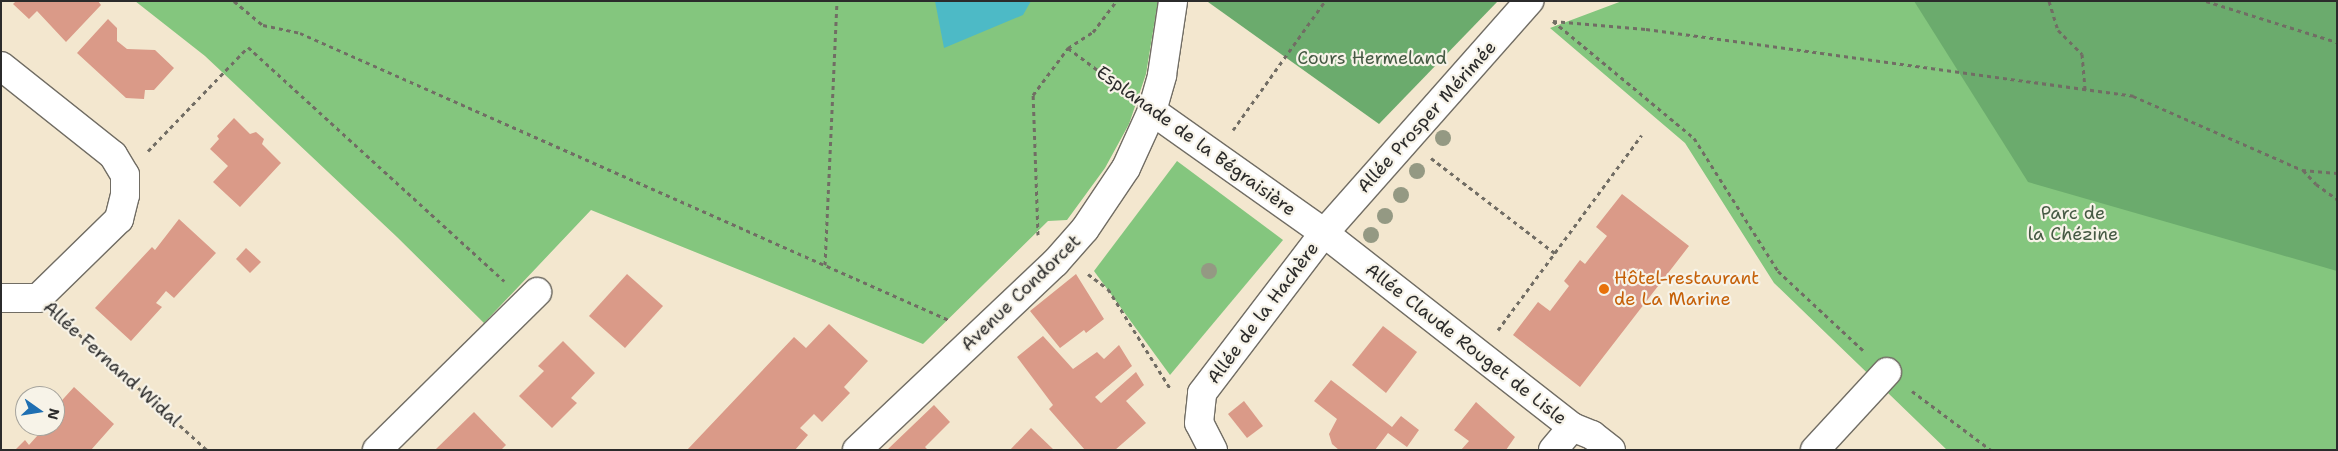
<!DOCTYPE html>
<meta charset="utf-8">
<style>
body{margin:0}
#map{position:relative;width:2338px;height:451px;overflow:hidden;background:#f3e7cf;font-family:"Shantell Sans",sans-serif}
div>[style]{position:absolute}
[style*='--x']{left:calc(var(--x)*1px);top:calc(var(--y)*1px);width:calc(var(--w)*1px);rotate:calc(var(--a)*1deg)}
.green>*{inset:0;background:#84c67e}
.forest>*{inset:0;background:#6bab6d}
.water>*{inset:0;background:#4dbac6}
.building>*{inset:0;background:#da9a88}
.path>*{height:3px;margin-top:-1.5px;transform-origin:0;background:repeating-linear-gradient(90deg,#716d64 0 4px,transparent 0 8px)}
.roads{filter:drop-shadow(1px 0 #716d64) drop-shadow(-1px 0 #716d64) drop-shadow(0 1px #716d64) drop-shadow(0 -1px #716d64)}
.minor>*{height:28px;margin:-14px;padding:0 14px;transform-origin:14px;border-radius:14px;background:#fff}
.trees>*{width:16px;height:16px;margin:-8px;border-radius:50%;background:#949983}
.dots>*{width:14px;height:14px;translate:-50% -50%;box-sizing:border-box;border:2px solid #f7f3e8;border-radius:50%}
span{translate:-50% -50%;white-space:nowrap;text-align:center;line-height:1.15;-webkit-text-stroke:4.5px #f7f3e8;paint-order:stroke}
.park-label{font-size:18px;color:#465a44}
.street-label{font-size:18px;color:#2b2b2b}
.food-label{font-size:18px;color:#c56008}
.left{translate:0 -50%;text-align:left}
.frame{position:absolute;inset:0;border:2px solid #2b2b2b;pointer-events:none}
.north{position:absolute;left:15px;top:386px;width:50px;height:50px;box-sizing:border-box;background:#f7f3e8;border:1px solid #a5a39c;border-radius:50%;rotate:103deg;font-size:14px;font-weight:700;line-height:20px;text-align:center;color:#2b2b2b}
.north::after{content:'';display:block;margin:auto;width:18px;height:22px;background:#1f6fb2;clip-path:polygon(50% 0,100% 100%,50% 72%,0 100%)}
</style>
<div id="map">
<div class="green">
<i style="clip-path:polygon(135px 1px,1158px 1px,1146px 74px,1129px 124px,1105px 168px,1067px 220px,1048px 221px,923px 344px,591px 210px,484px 323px,397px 237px,205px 56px)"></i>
<i style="clip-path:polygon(1622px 1px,2337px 1px,2337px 450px,1947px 450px,1774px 283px,1685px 143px,1550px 28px)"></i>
<i style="clip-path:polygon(1177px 161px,1283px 240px,1170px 375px,1094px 271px)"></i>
</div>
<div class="forest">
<i style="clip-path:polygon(1498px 1px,1379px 124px,1208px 2px,1208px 1px)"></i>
<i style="clip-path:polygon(1914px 1px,2337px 1px,2337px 271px,2028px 182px)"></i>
</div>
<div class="water">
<i style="clip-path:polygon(935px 1px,1031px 1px,1023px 15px,944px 48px)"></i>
</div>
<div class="building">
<i style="clip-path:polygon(16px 1px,98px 1px,101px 5px,66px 42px,37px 11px,29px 19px,13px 4px)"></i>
<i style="clip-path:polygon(108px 19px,117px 28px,117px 41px,127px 49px,155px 50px,174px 68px,154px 90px,145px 90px,144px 99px,126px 98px,77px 53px)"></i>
<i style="clip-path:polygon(234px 118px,250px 134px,256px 132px,264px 139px,262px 144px,281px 163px,240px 207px,213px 182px,228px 166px,210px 149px,219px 139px,217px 136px)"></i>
<i style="clip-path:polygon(1622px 194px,1689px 246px,1580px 387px,1513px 335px,1538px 302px,1550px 311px,1569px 286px,1564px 281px,1580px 260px,1585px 264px,1607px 236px,1596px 227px)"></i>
<i style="clip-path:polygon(179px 219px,216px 253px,174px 298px,166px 291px,156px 303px,162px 307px,131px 341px,95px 308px,152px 247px,155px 250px)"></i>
<i style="clip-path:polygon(246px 248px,261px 262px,250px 273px,236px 259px)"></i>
<i style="clip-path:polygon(627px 274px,663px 306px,625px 348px,589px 316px)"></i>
<i style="clip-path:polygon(1076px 274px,1104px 319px,1086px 333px,1084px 330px,1060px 348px,1030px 311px)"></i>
<i style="clip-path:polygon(829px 324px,868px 361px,844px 387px,850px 393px,822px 422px,814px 414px,800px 428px,808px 435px,795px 450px,687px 450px,794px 337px,806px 348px)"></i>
<i style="clip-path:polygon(1383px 326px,1417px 352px,1386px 393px,1352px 365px)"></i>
<i style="clip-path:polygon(1043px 336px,1073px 369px,1097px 352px,1104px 359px,1119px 345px,1132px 366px,1095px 397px,1101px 403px,1136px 372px,1144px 385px,1126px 401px,1146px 423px,1115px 450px,1085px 450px,1049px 409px,1053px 405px,1017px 357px)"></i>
<i style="clip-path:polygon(563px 341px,595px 373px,571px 398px,577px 403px,552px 428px,519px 396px,544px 371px,538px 366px)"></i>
<i style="clip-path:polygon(1331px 380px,1392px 427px,1401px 416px,1419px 430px,1407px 447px,1388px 433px,1375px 450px,1339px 450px,1332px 444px,1329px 434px,1337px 419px,1314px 401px)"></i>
<i style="clip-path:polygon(74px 387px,114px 424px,91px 450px,15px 450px,25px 440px,29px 445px,46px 426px,55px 426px,55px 416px,58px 412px,55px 408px)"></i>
<i style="clip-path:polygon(1244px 401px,1263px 426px,1247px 438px,1228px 414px)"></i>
<i style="clip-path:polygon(1476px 402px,1515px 437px,1506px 450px,1461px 450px,1469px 441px,1454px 430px)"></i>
<i style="clip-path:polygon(934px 405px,950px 422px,925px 447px,928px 450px,887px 450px)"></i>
<i style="clip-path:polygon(474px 412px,506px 445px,501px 450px,435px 450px)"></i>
<i style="clip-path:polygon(1031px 428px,1054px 450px,1010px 450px)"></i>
</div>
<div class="path">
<i style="--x:234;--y:1;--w:38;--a:40"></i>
<i style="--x:263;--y:25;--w:38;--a:12"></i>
<i style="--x:300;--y:33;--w:710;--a:23.86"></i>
<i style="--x:2049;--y:1;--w:30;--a:73"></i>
<i style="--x:2058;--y:30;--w:34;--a:45"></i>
<i style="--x:2082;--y:54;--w:36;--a:85"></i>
<i style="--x:2206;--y:1;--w:137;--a:17.4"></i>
<i style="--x:1553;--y:21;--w:93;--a:4.9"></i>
<i style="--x:1646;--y:29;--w:492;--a:7.8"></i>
<i style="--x:2133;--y:96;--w:184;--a:23.6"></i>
<i style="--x:2302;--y:170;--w:35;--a:5"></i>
<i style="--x:1553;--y:21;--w:183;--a:39.7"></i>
<i style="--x:1694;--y:138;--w:157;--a:57.7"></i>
<i style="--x:1778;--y:271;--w:119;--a:43"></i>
<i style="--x:1068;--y:48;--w:72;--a:36.6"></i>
<i style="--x:1233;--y:130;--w:158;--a:-54.5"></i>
<i style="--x:148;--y:151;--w:144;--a:-46.1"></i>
<i style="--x:248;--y:47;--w:347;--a:42.4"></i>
<i style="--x:1431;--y:158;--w:156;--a:37.5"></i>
<i style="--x:2303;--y:170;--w:19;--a:47"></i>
<i style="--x:2316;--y:184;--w:26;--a:36"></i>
<i style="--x:1038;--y:235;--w:140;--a:-92"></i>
<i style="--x:1033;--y:95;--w:59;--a:-53.3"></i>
<i style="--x:1068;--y:48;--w:30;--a:-33"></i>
<i style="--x:1093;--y:32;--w:39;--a:-53"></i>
<i style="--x:825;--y:265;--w:264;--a:-87.4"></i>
<i style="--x:1088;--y:274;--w:25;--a:37"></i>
<i style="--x:1108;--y:289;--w:119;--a:58"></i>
<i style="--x:61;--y:318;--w:197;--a:42.1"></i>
<i style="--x:1498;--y:330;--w:242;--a:-53.6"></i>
<i style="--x:1912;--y:391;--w:99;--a:36.8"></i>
</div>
<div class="roads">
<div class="minor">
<i style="--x:1;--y:66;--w:143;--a:38.5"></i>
<i style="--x:113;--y:155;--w:23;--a:59"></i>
<i style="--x:125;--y:175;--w:20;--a:90"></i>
<i style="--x:125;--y:195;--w:25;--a:104"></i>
<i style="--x:119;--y:219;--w:113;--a:135.7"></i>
<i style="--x:38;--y:298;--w:37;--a:180"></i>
<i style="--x:1152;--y:111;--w:211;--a:35.3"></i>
<i style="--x:1324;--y:233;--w:315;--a:38"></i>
<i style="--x:1572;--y:427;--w:22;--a:22"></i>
<i style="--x:1592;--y:435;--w:24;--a:38"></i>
<i style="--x:377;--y:450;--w:225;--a:-44.6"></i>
<i style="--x:857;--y:450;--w:272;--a:-43.4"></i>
<i style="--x:1055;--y:263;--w:45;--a:-48.6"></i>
<i style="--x:1085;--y:229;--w:73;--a:-56.1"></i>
<i style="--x:1126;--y:168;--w:63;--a:-65.5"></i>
<i style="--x:1152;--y:111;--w:37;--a:-74"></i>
<i style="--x:1162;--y:75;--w:75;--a:-81.5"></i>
<i style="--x:1213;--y:450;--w:30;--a:-117"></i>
<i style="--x:1199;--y:423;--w:30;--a:-84"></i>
<i style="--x:1202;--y:393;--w:201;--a:-52.7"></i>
<i style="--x:1324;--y:233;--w:310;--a:-48.5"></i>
<i style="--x:1553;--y:450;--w:30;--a:-50"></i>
<i style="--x:1815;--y:450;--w:106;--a:-47.3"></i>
</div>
</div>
<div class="trees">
<i style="left:1443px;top:138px"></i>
<i style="left:1417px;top:171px"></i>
<i style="left:1401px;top:195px"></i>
<i style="left:1385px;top:216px"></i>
<i style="left:1371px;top:235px"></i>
<i style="left:1209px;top:271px"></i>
</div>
<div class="dots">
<i style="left:1604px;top:289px;background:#e8710a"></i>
</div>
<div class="park-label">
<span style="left:1372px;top:58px">Cours Hermeland</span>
<span style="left:2073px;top:224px">Parc de<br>la Chézine</span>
</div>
<div class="street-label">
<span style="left:1427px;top:117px;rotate:-48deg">Allée Prosper Mérimée</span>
<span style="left:1196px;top:141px;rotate:36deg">Esplanade de la Bégraisière</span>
<span style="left:1021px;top:293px;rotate:-44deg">Avenue Condorcet</span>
<span style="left:1263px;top:313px;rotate:-53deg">Allée de la Hachère</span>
<span style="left:1466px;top:344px;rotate:38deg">Allée Claude Rouget de Lisle</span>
<span style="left:112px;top:364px;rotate:42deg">Allée Fernand Widal</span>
</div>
<div class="food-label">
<span class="left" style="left:1614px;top:289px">Hôtel-restaurant<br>de La Marine</span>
</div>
<div class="frame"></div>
<div class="north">N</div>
</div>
